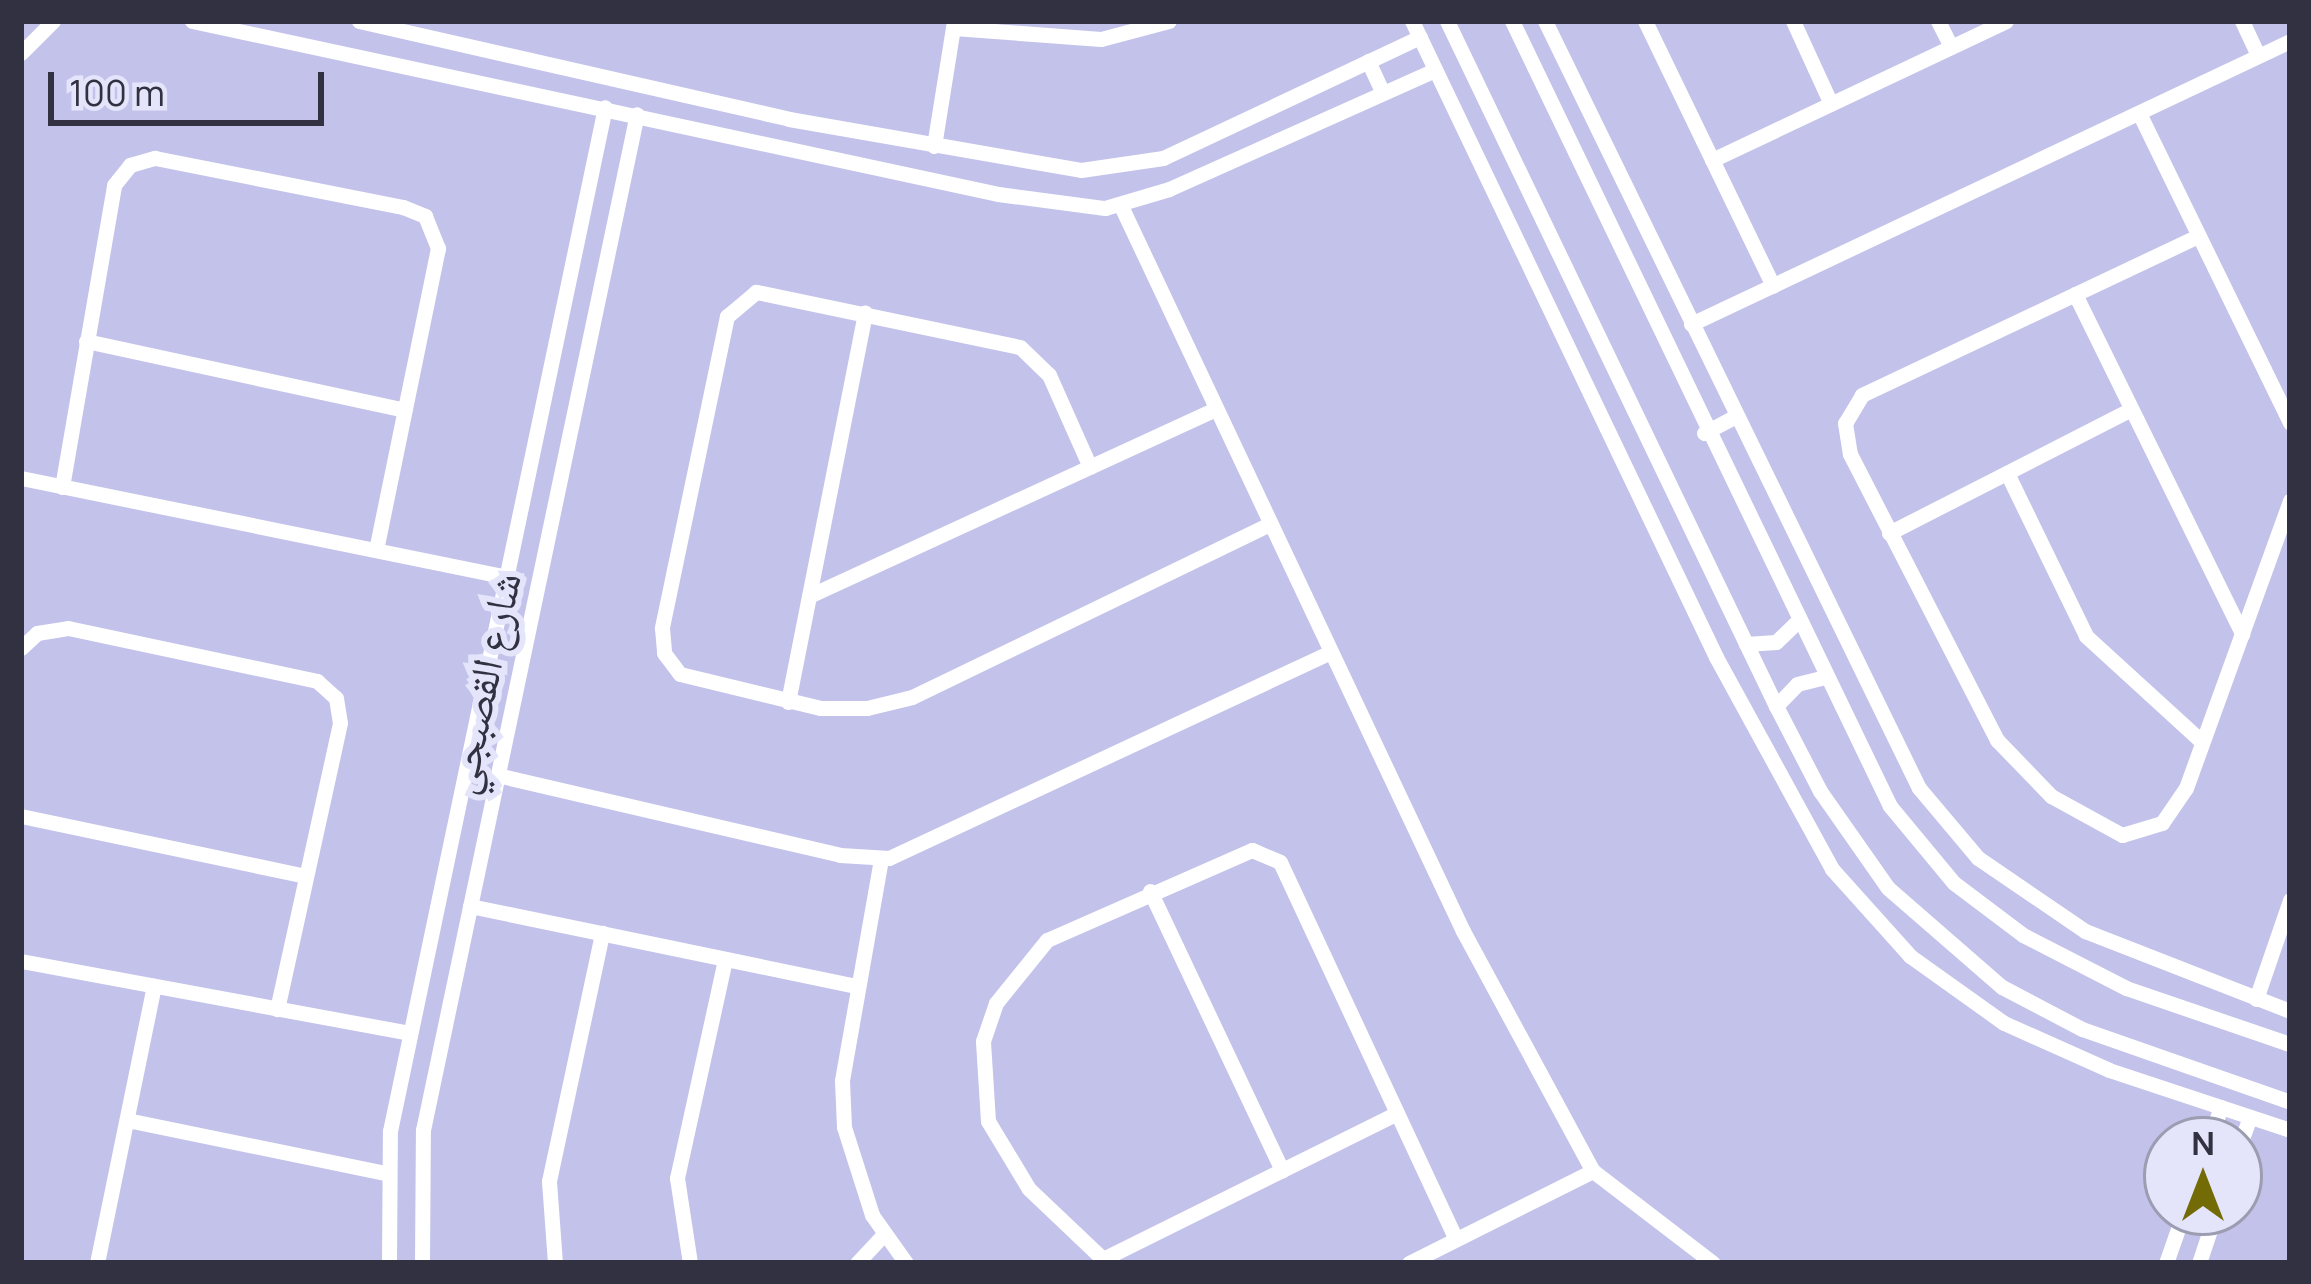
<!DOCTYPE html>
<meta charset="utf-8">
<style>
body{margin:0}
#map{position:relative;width:2311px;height:1284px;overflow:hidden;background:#c2c2eb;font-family:Manrope,"Noto Naskh Arabic",sans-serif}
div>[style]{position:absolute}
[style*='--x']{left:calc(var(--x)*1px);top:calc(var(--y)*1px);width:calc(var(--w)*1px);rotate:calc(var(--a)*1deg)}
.minor>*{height:15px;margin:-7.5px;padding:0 7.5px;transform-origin:7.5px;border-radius:7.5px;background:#fff}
span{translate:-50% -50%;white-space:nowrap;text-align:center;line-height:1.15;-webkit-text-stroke:12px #e4e5fa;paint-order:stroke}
.street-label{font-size:42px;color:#313141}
.frame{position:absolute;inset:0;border:24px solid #313141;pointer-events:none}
.north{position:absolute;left:2143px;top:1116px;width:120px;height:120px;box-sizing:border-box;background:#e4e5fa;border:3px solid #9c9db0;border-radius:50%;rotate:0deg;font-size:33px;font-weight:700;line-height:48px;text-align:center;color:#313141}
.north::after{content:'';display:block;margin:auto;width:42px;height:54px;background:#736b05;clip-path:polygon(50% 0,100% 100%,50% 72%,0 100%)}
.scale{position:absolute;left:48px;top:72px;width:276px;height:54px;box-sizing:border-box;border:6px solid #313141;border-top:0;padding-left:15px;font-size:36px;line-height:42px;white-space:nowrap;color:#313141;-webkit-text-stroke:9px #e4e5fa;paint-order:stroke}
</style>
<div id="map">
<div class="minor">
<i style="--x:192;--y:21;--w:824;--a:12.11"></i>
<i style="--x:998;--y:194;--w:108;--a:7.5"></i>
<i style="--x:1105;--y:208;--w:67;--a:-16.5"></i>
<i style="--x:1169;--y:189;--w:291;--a:-24.1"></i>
<i style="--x:359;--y:21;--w:441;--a:12.8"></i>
<i style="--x:789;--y:119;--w:296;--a:9.9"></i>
<i style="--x:1081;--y:170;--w:83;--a:-8.3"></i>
<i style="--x:1163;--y:158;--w:284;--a:-25.2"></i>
<i style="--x:1412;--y:21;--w:705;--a:64.45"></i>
<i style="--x:1716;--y:657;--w:242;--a:61.3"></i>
<i style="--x:1832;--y:869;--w:117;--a:48.1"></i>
<i style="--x:1910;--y:956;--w:115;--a:35.5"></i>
<i style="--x:2004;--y:1023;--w:115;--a:24.1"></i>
<i style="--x:2109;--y:1070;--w:191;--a:18.3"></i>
<i style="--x:1447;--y:21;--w:760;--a:64.35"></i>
<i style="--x:1776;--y:706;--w:96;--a:62.6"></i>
<i style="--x:1820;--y:791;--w:118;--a:55"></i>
<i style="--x:1888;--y:888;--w:151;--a:41"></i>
<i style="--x:2002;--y:987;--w:90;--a:27.7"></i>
<i style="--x:2082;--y:1029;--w:220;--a:19.3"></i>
<i style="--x:1512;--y:21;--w:871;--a:64.29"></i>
<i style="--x:1890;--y:806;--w:100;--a:50.3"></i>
<i style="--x:1954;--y:883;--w:86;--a:37"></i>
<i style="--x:2023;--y:935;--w:116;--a:27.2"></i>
<i style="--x:2126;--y:988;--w:173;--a:18.9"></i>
<i style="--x:1545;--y:21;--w:853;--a:64.01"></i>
<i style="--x:1919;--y:788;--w:92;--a:49.9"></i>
<i style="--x:1978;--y:858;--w:130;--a:34.3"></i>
<i style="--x:2085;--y:931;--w:220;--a:21.3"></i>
<i style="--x:1645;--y:21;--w:294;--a:64.2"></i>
<i style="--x:1793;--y:21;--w:91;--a:65.4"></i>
<i style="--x:1938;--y:21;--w:29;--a:63"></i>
<i style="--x:2242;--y:21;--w:38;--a:65"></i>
<i style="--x:954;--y:28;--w:147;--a:4.3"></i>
<i style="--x:1101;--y:39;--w:70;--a:-14.8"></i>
<i style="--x:21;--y:53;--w:45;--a:-45"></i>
<i style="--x:1368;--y:61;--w:35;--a:65"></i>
<i style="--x:2139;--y:113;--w:345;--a:64"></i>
<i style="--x:934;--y:146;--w:127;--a:-80.9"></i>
<i style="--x:1712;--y:160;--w:325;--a:-25.3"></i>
<i style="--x:1121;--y:206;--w:802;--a:64.75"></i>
<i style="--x:1463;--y:931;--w:273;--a:61.6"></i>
<i style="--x:1593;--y:1171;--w:151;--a:37.5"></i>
<i style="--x:2198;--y:236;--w:372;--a:154.7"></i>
<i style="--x:1862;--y:395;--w:33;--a:121"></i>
<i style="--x:1845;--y:423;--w:31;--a:81"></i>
<i style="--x:1850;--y:454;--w:322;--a:62.8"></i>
<i style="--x:1997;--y:740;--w:78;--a:46"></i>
<i style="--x:2051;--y:796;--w:81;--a:28.8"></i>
<i style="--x:2122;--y:835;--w:42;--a:-16.7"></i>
<i style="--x:2162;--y:823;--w:42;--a:-55.6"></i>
<i style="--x:2186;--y:788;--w:306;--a:-70.1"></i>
<i style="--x:2075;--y:294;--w:379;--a:63.8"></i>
<i style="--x:1691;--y:324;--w:662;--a:-25.29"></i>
<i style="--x:86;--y:341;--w:326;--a:12.2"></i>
<i style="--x:1704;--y:433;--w:36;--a:-28"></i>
<i style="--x:1090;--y:467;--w:101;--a:-114"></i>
<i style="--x:1049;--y:375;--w:40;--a:-136"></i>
<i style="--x:1020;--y:347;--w:270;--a:-168.2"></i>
<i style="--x:756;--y:292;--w:38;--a:140"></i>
<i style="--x:727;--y:316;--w:319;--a:101.8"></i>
<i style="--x:662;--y:628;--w:25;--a:85"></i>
<i style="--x:664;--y:653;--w:26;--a:53"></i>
<i style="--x:680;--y:674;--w:145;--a:13.6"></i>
<i style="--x:821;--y:708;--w:46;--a:0"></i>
<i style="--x:867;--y:708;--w:46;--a:-13.7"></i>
<i style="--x:912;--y:697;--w:395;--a:-25.8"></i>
<i style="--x:2007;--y:473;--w:181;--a:64.1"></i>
<i style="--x:2086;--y:636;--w:157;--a:42.4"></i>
<i style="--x:21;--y:478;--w:493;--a:11.5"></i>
<i style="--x:62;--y:487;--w:306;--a:-80.2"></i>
<i style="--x:114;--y:185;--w:26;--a:-51"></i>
<i style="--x:130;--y:165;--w:26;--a:-16"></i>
<i style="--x:155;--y:158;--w:253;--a:11.2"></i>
<i style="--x:403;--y:207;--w:24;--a:22"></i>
<i style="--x:425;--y:216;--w:35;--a:68"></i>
<i style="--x:438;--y:248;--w:308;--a:101.6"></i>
<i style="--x:1889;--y:533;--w:272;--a:-27.1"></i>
<i style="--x:809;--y:596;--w:446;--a:-24.7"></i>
<i style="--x:1746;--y:644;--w:30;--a:-4"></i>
<i style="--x:1776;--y:642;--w:30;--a:-44"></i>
<i style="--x:21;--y:648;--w:22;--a:-43"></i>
<i style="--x:37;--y:633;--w:31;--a:-9"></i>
<i style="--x:68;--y:628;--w:255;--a:12"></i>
<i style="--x:317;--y:681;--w:25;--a:42"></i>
<i style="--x:336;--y:698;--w:25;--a:81"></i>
<i style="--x:340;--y:723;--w:293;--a:102.4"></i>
<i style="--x:788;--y:702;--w:397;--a:-78.8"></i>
<i style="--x:1776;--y:706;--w:30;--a:-46"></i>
<i style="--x:1797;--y:684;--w:29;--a:-14"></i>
<i style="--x:497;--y:775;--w:352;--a:13.1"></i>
<i style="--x:840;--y:855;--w:49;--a:3.5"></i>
<i style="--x:889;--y:858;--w:485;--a:-25"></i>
<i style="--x:21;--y:816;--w:291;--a:11.9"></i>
<i style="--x:881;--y:859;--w:225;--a:100"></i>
<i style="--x:842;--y:1081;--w:46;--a:87.5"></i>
<i style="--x:844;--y:1127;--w:92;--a:72.3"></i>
<i style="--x:872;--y:1215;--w:59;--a:54.7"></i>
<i style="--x:1150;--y:891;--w:309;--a:64.7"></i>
<i style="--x:470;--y:906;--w:396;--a:11.7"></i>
<i style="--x:21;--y:961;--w:395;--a:10.5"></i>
<i style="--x:2256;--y:999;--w:105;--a:-71"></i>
<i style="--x:127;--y:1120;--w:264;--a:11.6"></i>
<i style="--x:2209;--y:1140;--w:35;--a:-70"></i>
<i style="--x:2239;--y:1147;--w:32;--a:-70"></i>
<i style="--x:1103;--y:1259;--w:328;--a:-26.4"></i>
<i style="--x:97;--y:1263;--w:283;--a:-78.4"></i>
<i style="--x:389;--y:1263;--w:132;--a:-89.6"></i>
<i style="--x:390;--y:1131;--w:1046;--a:-78.14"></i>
<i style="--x:422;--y:1263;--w:133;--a:-89.6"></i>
<i style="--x:423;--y:1130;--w:1038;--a:-78.11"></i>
<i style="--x:555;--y:1263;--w:82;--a:-94.2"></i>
<i style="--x:549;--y:1181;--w:254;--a:-77.9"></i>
<i style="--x:690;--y:1263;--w:86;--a:-98.7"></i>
<i style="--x:677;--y:1178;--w:224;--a:-77.6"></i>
<i style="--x:857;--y:1263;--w:40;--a:-47"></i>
<i style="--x:1107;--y:1263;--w:108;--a:-136.5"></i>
<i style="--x:1029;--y:1189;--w:79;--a:-121.1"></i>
<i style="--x:988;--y:1121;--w:80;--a:-93.6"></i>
<i style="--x:983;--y:1041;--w:40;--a:-71.1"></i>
<i style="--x:996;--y:1003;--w:81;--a:-51"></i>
<i style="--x:1047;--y:940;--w:224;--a:-23.7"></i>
<i style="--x:1252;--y:850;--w:30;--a:23"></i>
<i style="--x:1280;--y:862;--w:416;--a:65"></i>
<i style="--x:1409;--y:1263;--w:206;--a:-26.6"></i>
<i style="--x:2166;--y:1263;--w:54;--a:-70.6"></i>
<i style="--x:2199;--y:1263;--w:54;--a:-71.6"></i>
</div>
<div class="street-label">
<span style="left:482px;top:683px;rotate:-78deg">شارع القصبجي</span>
</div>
<div class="frame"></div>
<div class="north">N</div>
<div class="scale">100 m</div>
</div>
